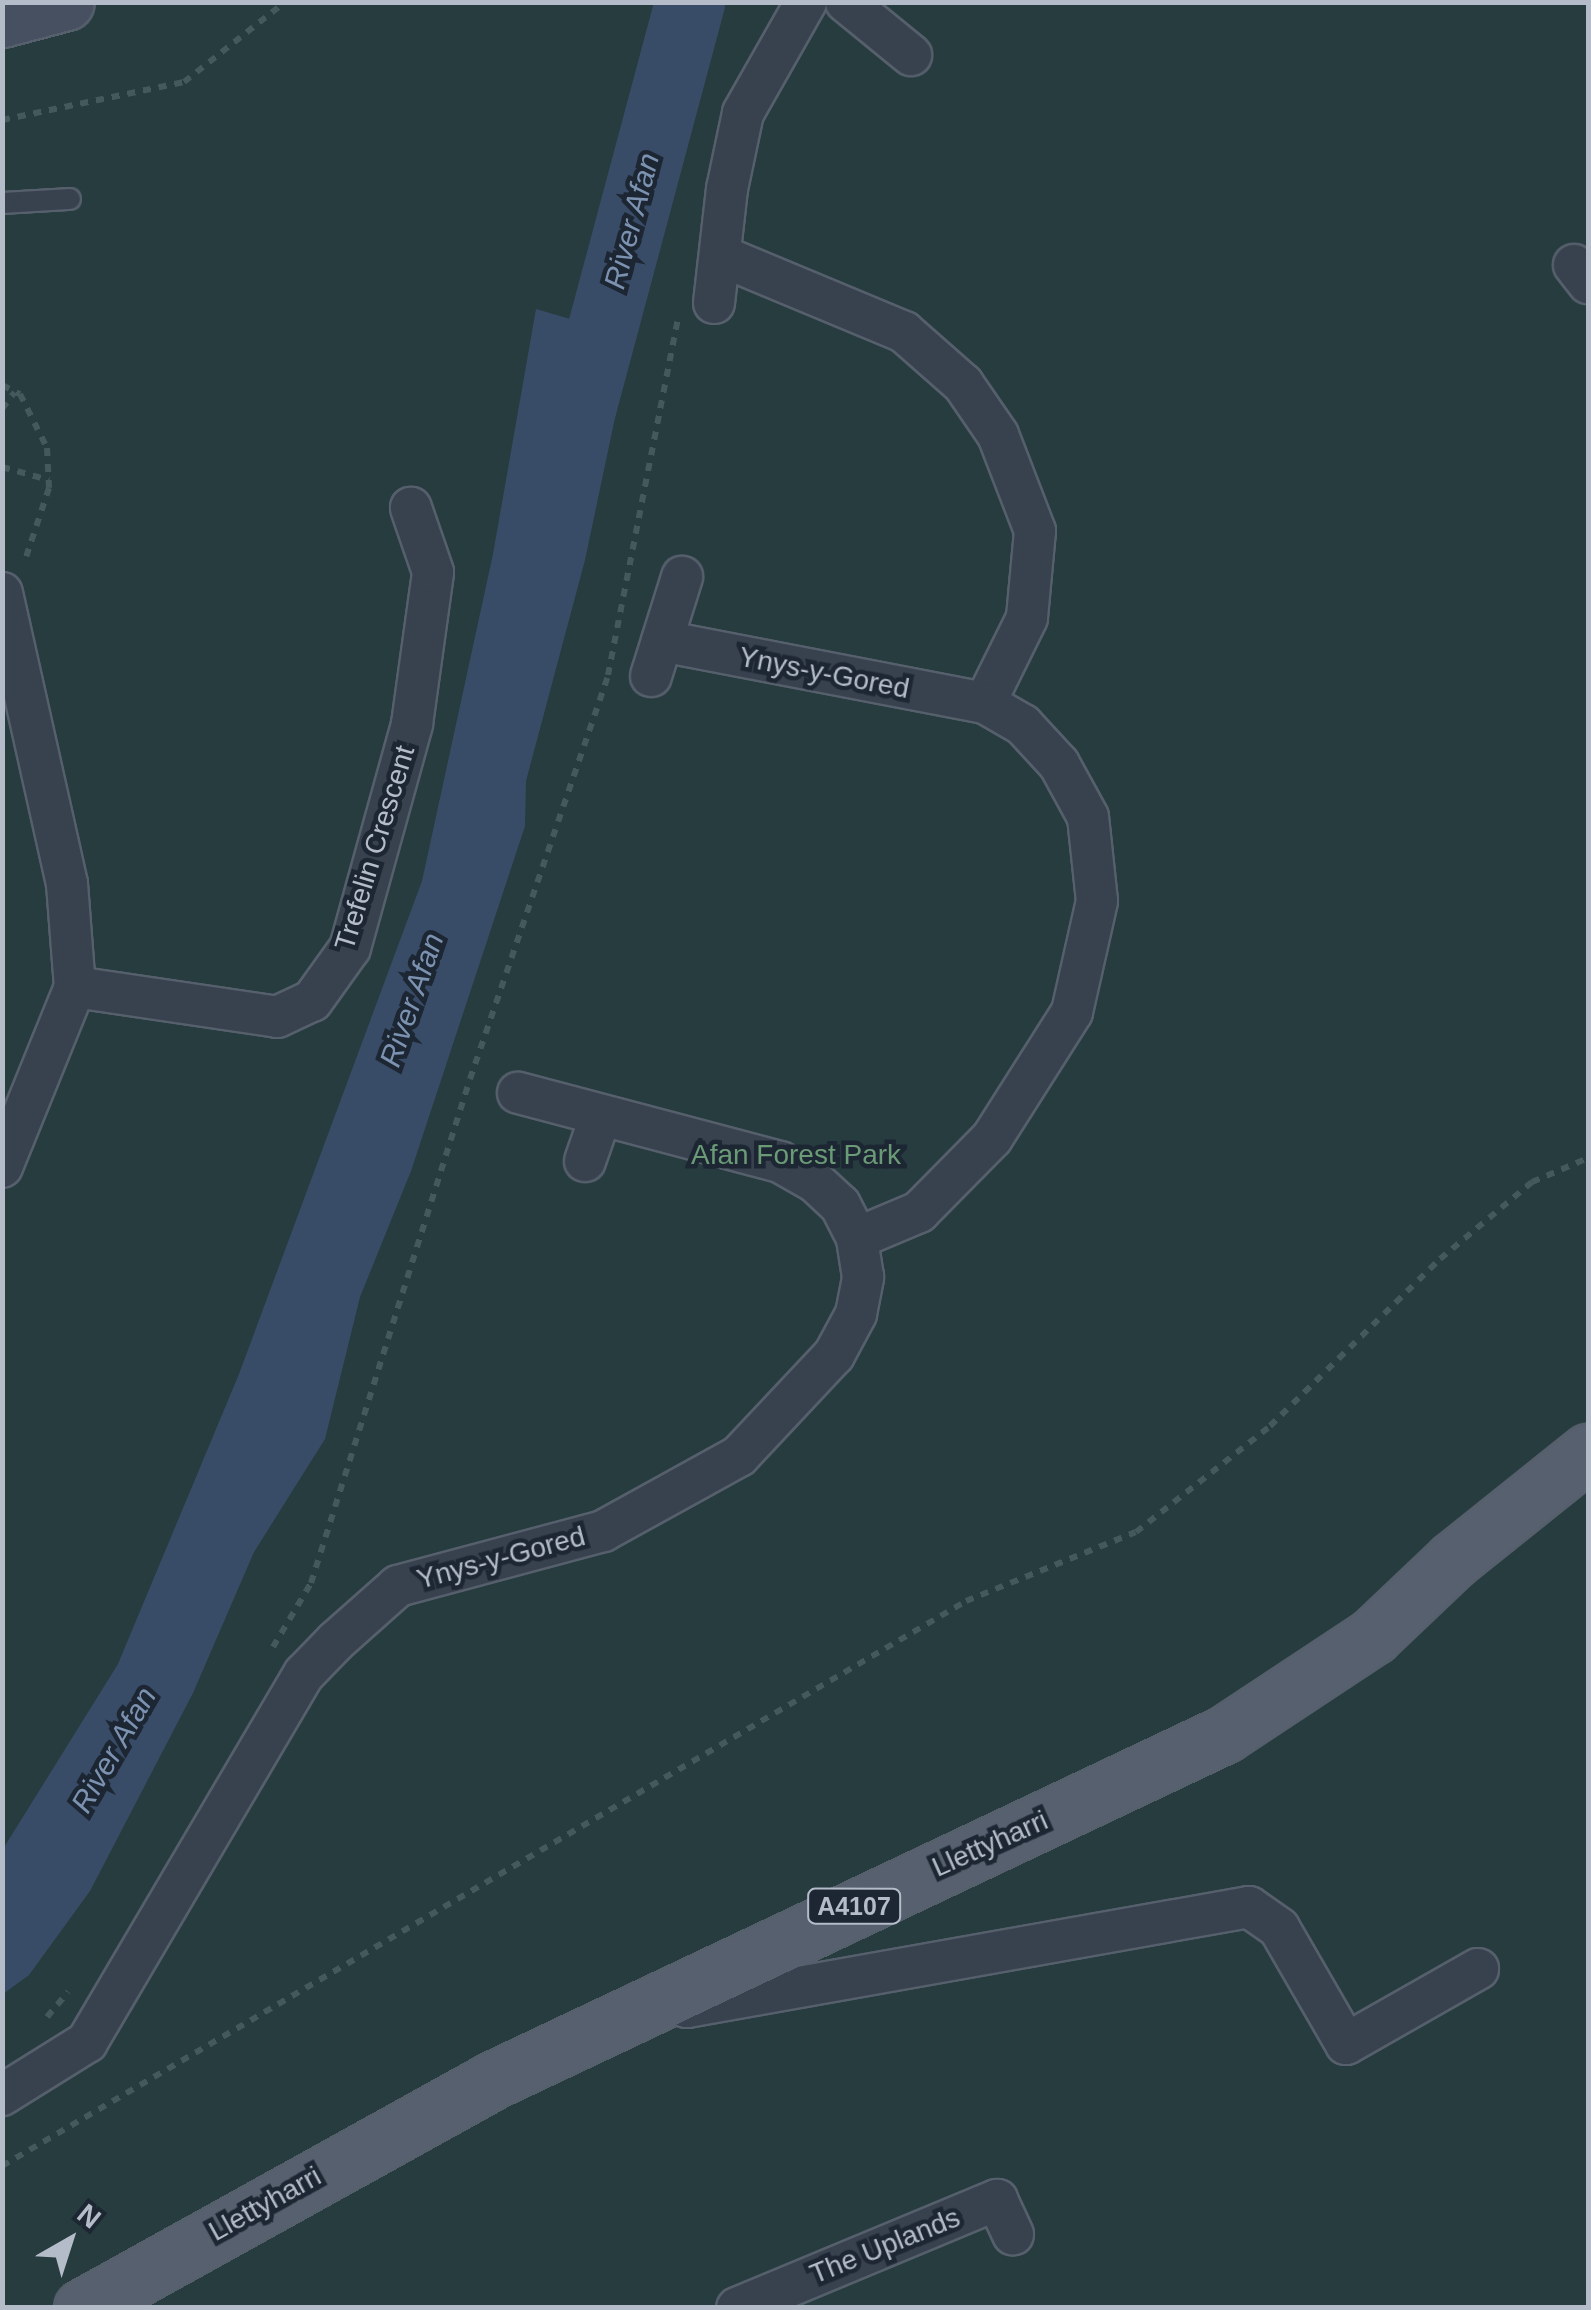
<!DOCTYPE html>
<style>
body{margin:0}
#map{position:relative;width:1591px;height:2310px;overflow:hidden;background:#242f3e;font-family:Arial,sans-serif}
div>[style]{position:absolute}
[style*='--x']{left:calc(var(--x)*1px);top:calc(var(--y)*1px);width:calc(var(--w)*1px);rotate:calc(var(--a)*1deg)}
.green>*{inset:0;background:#263c3f}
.water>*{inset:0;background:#394c67}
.river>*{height:70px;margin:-35px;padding:0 35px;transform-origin:35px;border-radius:35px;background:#394c67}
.path>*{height:6px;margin-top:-3px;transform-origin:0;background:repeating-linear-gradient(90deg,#44595c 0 8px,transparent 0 16px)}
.roads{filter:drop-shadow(2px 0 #565f6c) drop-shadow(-2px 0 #565f6c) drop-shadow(0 2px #565f6c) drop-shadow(0 -2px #565f6c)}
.lane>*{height:20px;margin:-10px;padding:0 10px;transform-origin:10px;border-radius:10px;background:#38414e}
.street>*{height:40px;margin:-20px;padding:0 20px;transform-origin:20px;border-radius:20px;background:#38414e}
.secondary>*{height:55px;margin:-27.5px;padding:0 27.5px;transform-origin:27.5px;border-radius:27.5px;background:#465061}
.primary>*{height:55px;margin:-27.5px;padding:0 27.5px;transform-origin:27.5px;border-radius:27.5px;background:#56606e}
span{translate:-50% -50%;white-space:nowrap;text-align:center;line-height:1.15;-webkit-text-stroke:9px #1d2633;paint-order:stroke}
.shield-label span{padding:2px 8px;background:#1d2633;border:2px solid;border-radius:8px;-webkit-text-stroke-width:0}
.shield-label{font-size:25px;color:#b4bcc9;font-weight:700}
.street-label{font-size:28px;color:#b4bcc9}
.park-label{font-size:28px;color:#6b9a76}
.water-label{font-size:30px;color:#7c92b1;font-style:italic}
.frame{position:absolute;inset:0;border:5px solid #b4bcc9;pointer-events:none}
.north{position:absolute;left:20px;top:2190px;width:100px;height:100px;-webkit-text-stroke:8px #1d2633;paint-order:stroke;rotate:39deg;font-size:28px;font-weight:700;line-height:40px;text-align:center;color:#b4bcc9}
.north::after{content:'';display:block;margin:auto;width:35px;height:45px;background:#b4bcc9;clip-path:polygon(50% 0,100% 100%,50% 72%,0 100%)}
</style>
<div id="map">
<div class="green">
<i style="clip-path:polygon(3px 3px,1588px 3px,1588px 2307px,3px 2308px)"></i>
</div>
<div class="water">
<i style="clip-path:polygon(536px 309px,632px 337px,585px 560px,526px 781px,525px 826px,411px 1171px,360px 1297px,325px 1439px,254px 1552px,193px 1693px,90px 1891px,29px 1975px,3px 1994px,3px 1849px,118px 1664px,239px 1374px,422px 881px,493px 554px)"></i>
</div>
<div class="river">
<i style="--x:578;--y:421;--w:434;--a:-75"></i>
</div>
<div class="path">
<i style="--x:2;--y:120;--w:186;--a:-11.8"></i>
<i style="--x:184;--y:82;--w:129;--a:-38.4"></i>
<i style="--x:2;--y:385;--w:20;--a:27"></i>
<i style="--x:20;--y:394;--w:60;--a:63.4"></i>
<i style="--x:47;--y:448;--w:40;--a:87.1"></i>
<i style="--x:49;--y:488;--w:79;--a:108.4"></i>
<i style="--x:2;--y:409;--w:21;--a:-53"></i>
<i style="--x:2;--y:467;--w:49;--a:15.5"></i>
<i style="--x:273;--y:1647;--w:74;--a:-59.3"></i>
<i style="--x:311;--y:1583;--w:528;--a:-72.49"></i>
<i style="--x:470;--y:1079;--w:427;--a:-71.1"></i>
<i style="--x:608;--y:675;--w:363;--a:-78.9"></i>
<i style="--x:47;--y:2017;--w:33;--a:-50"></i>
<i style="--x:2;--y:2166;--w:1117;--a:-30.37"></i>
<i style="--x:966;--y:1601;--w:183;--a:-22.1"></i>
<i style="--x:1136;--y:1532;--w:171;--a:-38.3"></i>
<i style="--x:1270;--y:1426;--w:238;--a:-44.5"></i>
<i style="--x:1440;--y:1259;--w:120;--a:-39.9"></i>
<i style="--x:1532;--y:1182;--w:61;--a:-23.2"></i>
</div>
<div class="roads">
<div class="lane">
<i style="--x:2;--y:203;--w:68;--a:-3.4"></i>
</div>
<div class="street">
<i style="--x:846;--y:2;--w:84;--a:39.2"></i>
<i style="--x:724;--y:257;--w:195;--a:22.6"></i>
<i style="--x:904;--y:332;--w:79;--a:41.4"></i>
<i style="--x:963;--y:384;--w:62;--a:55.5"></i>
<i style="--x:998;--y:435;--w:103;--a:68.9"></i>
<i style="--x:1035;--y:531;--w:87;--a:95.3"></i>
<i style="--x:1027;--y:618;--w:95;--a:116.3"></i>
<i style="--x:1574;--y:265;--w:23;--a:52"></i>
<i style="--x:714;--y:303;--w:115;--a:-83.5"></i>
<i style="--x:727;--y:189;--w:78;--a:-78.1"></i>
<i style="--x:743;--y:113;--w:128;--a:-60.4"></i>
<i style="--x:2;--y:593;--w:298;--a:77.4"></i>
<i style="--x:67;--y:884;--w:103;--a:85.6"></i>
<i style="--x:75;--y:987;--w:194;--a:112.1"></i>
<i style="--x:662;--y:641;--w:329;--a:10.9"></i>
<i style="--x:985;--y:703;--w:44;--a:30.1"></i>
<i style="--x:1023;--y:725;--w:53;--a:47.3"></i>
<i style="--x:1059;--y:764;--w:60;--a:61.3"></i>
<i style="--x:1088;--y:817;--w:84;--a:83.9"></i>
<i style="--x:1097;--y:901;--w:114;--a:102.7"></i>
<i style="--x:1072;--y:1012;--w:149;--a:122.4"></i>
<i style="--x:992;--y:1138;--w:104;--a:134.6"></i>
<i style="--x:919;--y:1212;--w:67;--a:157.2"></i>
<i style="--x:651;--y:676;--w:104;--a:-72.6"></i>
<i style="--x:75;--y:987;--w:204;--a:8.4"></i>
<i style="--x:277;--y:1017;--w:38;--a:-25"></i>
<i style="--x:312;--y:1001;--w:65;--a:-54.4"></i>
<i style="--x:350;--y:948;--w:232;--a:-74.5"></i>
<i style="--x:412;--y:724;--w:153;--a:-82.1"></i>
<i style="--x:433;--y:572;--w:68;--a:-109"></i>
<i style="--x:585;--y:1161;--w:46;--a:-70.8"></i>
<i style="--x:687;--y:2000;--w:7;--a:90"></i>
<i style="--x:687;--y:2007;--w:571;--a:-10.09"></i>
<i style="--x:1249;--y:1907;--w:37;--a:35"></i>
<i style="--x:1279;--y:1928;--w:134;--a:60"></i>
<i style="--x:1346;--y:2044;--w:152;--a:-29.6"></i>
<i style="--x:2;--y:2095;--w:100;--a:-31.9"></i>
<i style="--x:87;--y:2042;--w:427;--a:-59.5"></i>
<i style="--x:304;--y:1674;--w:46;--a:-45.9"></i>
<i style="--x:336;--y:1641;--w:83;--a:-41.6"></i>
<i style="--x:398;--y:1586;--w:212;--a:-15"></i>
<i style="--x:603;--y:1531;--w:155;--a:-28.9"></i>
<i style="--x:739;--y:1456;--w:139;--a:-46.8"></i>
<i style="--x:834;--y:1355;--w:47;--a:-61.8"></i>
<i style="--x:856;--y:1314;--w:38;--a:-79"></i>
<i style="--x:863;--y:1277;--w:39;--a:-99"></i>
<i style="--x:857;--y:1238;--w:37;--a:-117"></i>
<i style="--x:840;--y:1205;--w:34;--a:-137"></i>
<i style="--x:815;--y:1182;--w:40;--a:-150.3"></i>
<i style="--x:780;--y:1162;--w:271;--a:-165.2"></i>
<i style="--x:737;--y:2308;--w:282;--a:-22.6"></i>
<i style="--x:997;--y:2200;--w:38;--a:65"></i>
</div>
<div class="secondary">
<i style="--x:2;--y:19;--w:66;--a:-14.9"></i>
</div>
<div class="primary">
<i style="--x:82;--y:2308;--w:468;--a:-29"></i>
<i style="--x:491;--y:2081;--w:812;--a:-25.3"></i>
<i style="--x:1225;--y:1734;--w:178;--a:-33.5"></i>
<i style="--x:1373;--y:1636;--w:110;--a:-43.5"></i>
<i style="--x:1453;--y:1560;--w:173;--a:-38.7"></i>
</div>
</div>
<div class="shield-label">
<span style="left:854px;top:1906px">A4107</span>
</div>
<div class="street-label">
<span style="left:824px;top:673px;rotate:11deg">Ynys-y-Gored</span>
<span style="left:375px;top:848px;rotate:-73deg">Trefelin Crescent</span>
<span style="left:501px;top:1558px;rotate:-15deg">Ynys-y-Gored</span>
<span style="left:990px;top:1844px;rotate:-24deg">Llettyharri</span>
<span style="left:265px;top:2204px;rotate:-29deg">Llettyharri</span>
<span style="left:885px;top:2246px;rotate:-22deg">The Uplands</span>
</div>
<div class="park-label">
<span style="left:796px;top:1155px">Afan Forest Park</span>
</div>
<div class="water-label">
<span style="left:632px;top:221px;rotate:-75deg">River Afan</span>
<span style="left:412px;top:1000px;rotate:-71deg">River Afan</span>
<span style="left:114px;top:1750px;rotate:-60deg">River Afan</span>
</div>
<div class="frame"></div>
<div class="north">N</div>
</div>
